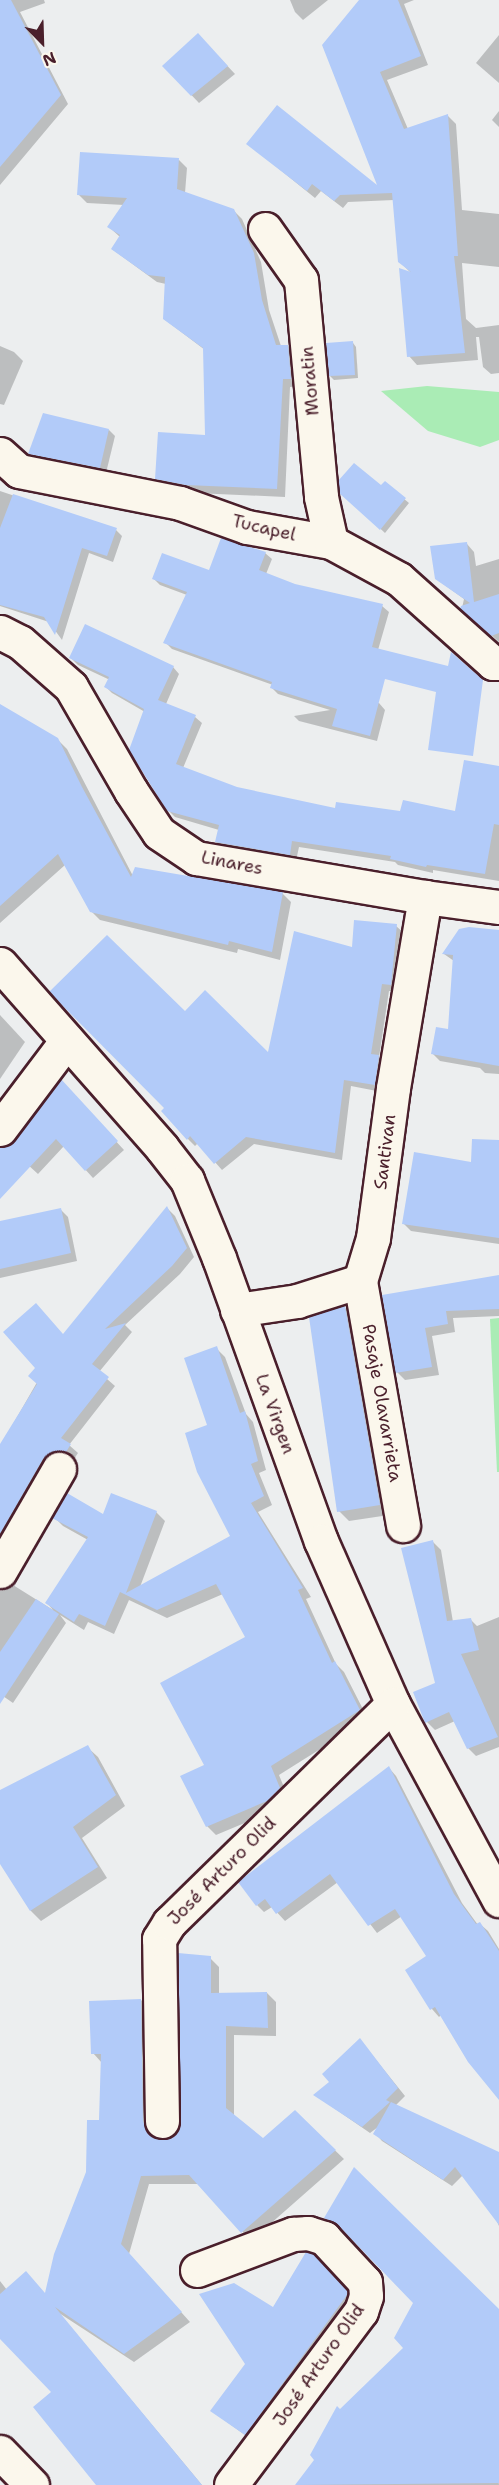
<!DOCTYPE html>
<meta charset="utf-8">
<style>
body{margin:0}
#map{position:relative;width:499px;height:2485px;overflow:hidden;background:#eceeef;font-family:"Shantell Sans",sans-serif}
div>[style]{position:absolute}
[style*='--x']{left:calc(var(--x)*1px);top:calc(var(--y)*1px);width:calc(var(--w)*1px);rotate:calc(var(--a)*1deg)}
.green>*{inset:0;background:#aaecb5}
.shadow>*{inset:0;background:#0003}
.building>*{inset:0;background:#b2cbf9}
.roads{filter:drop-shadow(2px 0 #4a1f2b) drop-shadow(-2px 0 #4a1f2b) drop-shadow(0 2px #4a1f2b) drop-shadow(0 -2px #4a1f2b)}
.street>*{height:33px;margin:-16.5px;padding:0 16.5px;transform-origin:16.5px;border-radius:16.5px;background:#fbf7ec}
span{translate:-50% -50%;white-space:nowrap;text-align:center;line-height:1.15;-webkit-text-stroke:6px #fbf7ec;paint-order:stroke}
.street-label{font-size:18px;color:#4a1f2b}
.north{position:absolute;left:12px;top:12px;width:60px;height:60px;-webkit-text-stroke:4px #fbf7ec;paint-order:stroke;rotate:157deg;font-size:16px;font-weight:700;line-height:24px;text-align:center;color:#4a1f2b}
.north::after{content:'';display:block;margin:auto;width:21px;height:27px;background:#4a1f2b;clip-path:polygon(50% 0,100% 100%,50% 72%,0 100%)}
</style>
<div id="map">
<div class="green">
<i style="clip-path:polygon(427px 386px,499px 392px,499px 440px,480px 447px,428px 431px,381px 391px)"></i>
<i style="clip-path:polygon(499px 1318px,499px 1472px,497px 1472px,490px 1319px)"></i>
</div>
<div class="shadow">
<i style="clip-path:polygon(0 0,44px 0,45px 3px,20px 12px,68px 104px,0 185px)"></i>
<i style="clip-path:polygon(290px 0,328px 0,303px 20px,295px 12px)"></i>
<i style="clip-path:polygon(361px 0,414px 0,404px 4px,428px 65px,387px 80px,408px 129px,448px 116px,456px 124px,462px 210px,499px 214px,499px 267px,462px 263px,466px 319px,476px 328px,499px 325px,499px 373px,491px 374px,483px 367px,479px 337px,476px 337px,478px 360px,417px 365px,409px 356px,412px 274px,400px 262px,394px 200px,348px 202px,343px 208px,321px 191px,315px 198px,248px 144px,381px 190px)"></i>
<i style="clip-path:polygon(499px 35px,499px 83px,476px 63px)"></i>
<i style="clip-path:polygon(205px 42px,235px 74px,199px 103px,164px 66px)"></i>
<i style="clip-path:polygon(499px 111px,499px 127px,492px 120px)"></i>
<i style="clip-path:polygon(179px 160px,187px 168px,185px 193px,234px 211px,242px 219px,261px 262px,269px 310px,281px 346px,288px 346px,296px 354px,299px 386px,290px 387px,285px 497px,195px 493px,165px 487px,157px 478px,206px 436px,205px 350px,164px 319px,166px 284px,157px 282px,112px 249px,120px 237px,109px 227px,124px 205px,87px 203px,79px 195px)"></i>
<i style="clip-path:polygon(353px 343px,356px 347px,358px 378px,334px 380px,330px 376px)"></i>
<i style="clip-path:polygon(0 346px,14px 352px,23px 361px,4px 405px,0 404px)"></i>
<i style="clip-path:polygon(109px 430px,115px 436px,106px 473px,35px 459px,29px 453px)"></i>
<i style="clip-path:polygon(385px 483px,409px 503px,385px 533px,341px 492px,381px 487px)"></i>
<i style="clip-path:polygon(0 491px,116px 530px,122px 536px,113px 562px,89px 553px,62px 640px,49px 622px,0 606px)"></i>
<i style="clip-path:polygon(467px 544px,474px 552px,476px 566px,499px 559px,499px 642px,462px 608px,464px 599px,435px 578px)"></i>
<i style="clip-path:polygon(265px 553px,272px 559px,266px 574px,294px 585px,382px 606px,389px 612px,378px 650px,345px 708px,379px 703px,385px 710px,377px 741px,299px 721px,294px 716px,330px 710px,278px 694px,272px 688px,273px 685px,172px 649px,165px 642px,187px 595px,160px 585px,154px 579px,210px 572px)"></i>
<i style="clip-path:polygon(71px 658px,173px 667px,179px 674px,166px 704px,195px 717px,202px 723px,183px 768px,237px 788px,337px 810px,456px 813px,499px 769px,499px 881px,433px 870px,433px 873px,398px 865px,395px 862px,299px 847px,296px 861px,223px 848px,216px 842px,219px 830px,175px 817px,168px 810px,145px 712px,112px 693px,106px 687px,110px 680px,78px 665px)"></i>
<i style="clip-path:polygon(0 706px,57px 739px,67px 749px,133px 876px,282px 893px,291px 902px,280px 960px,238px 949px,237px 953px,100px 920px,91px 911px,65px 865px,0 923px)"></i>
<i style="clip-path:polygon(396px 926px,404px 933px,398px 992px,389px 991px,379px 1057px,386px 1064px,382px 1092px,351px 1086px,342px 1160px,254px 1144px,222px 1170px,198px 1143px,195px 1146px,188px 1139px,167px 1108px,185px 1013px,269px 1055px,353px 949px)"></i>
<i style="clip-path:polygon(460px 930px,499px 931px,499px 1074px,485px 1073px,480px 1068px,440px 1061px,433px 1054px,449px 1030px,454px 961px,444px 954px)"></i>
<i style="clip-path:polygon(0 1015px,25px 1042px,0 1079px)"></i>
<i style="clip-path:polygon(68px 1089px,124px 1150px,93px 1178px,64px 1146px,38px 1174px,16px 1154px)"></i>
<i style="clip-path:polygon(499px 1141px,499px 1244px,411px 1231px,403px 1223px)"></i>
<i style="clip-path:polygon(60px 1209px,68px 1217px,77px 1261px,0 1278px,0 1222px)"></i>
<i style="clip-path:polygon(168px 1209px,175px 1216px,194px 1257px,180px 1274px,125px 1325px,132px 1332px,99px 1372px,115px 1386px,69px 1445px,78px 1453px,74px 1459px,58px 1460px,0 1554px,0 1447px,64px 1335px)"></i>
<i style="clip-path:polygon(499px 1276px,499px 1316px,453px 1318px,455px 1332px,432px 1336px,439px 1375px,405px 1380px,397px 1372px,383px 1296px)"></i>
<i style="clip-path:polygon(345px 1308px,355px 1318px,389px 1515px,349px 1521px,339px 1511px)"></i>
<i style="clip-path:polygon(216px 1348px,225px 1357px,246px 1414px,253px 1422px,266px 1470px,259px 1473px,272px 1505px,258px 1512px,311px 1597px,306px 1599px,336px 1664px,344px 1672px,368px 1719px,279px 1775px,288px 1797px,276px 1810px,216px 1835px,207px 1826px,206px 1766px,247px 1638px,223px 1594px,167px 1618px,129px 1600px,114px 1634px,88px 1622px,84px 1630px,60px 1615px,66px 1623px,13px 1703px,0 1694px,0 1591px,13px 1585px,53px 1610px,47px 1603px,88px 1540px,63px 1526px,54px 1517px,156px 1512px,165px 1521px,140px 1587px,232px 1537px,209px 1426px)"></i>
<i style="clip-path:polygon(433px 1542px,441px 1550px,453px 1622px,470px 1619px,477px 1626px,499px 1617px,499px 1747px,476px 1756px,468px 1748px,455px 1721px,435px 1730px,427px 1722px,415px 1693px,437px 1684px)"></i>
<i style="clip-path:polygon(87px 1747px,98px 1757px,125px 1806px,82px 1838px,107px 1878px,41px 1921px,31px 1911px,0 1861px,0 1792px)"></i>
<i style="clip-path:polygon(389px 1768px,396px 1776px,462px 1903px,478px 1925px,480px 1924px,488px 1931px,499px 1949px,499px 2098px,441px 2015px,439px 2017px,432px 2009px,428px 1957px,402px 1916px,377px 1933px,338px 1882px,285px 1921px,272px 1907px,264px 1912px,257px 1905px)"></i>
<i style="clip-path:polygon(210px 1958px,219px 1967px,219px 1994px,267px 1993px,276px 2002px,276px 2036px,234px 2035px,234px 2117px,263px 2139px,295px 2112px,344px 2159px,251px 2241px,199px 2184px,149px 2184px,129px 2254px,190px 2322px,134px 2362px,59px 2313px,202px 2485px,99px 2485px,53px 2392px,0 2337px,0 2281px,7px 2290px,46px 2295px,88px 2173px,100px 2122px,102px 2063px,93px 2053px,141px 2000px,150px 2009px,154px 2139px,163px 2141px,173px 2138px,180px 2130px)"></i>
<i style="clip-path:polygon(360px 2040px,405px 2096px,395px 2106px,499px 2153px,499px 2226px,495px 2217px,463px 2175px,452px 2186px,382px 2141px,375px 2133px,378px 2127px,370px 2133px,315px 2095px,331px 2082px)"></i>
<i style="clip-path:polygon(326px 2218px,499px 2311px,499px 2398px,490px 2401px,499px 2485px,297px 2485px,316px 2460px,341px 2411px,405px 2348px,415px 2302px,347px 2232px)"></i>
<i style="clip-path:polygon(321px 2264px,354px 2299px,253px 2441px,212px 2411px,247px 2364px,273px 2309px)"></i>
</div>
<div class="building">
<i style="clip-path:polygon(0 0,11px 0,61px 95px,0 167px)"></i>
<i style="clip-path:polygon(359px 0,398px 0,421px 56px,380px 72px,404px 129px,448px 114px,458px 256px,454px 256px,465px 353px,407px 357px,399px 268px,411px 272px,398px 262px,392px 193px,340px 195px,334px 201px,312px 184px,307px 191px,246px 144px,277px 105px,377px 185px,322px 45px)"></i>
<i style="clip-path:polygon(198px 33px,228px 66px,191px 96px,162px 66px)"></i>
<i style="clip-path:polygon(80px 152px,179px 158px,177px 189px,234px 209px,254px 253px,262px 300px,276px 345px,288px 345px,291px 379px,283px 379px,277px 489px,186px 485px,155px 479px,158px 432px,205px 435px,203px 348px,163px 319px,165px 277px,148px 275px,111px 249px,120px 235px,107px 227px,127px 198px,77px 195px)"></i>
<i style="clip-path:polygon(353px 341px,355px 375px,329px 376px,326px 343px)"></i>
<i style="clip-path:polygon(43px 413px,109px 429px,100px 468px,28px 454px)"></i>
<i style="clip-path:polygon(354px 463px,381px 485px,385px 481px,406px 498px,380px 530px,339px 493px,338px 481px)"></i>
<i style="clip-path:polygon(13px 494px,117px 528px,107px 556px,82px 548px,55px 635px,44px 617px,0 605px,0 528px)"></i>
<i style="clip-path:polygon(221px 538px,266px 552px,259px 570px,295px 584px,383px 604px,372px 647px,448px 666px,451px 652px,483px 680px,473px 756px,428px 750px,436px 692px,385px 679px,370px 736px,332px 726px,337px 709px,270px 688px,272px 682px,163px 643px,187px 592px,152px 579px,162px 553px,209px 570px)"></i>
<i style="clip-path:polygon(467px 542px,474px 602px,499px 594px,499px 633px,491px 636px,460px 609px,461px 606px,470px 603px,435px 579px,430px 546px)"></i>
<i style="clip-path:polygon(85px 624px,174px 666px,158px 700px,196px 715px,176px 764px,237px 787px,335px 808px,336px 802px,400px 811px,403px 800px,455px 811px,464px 760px,499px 766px,499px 825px,494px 824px,485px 874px,427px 865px,426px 867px,390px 859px,391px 856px,292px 841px,290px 855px,215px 842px,219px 825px,167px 811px,129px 750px,144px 709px,104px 687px,109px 677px,69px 658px)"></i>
<i style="clip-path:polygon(0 704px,58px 738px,82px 787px,131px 877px,135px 867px,283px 892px,272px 952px,229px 941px,228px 945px,90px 912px,58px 854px,0 906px)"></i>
<i style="clip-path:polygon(354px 920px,397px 924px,391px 985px,382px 984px,371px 1054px,379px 1055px,375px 1085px,344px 1080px,335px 1153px,246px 1137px,214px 1164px,190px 1136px,187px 1140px,161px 1111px,164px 1108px,49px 992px,107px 935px,185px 1011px,205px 990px,268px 1052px,294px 931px,352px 947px)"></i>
<i style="clip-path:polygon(469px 927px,499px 930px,499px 1066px,431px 1054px,436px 1027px,448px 1029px,453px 955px,442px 954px,459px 929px)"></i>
<i style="clip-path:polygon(61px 1079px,118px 1141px,85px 1171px,56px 1139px,0 1199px,0 1147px,15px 1140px)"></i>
<i style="clip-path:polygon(472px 1139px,499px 1140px,499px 1238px,402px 1224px,414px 1152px,471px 1162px)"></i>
<i style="clip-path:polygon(167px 1206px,187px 1248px,172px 1266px,105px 1329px,126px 1323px,92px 1364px,109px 1377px,61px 1438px,71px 1444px,66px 1452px,50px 1453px,43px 1459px,0 1534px,0 1444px,37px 1384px,28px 1376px,35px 1368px,3px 1332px,36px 1303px,63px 1334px)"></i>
<i style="clip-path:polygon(61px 1208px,71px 1253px,0 1269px,0 1221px)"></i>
<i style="clip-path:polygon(499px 1275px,499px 1309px,446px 1311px,448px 1324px,425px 1328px,432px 1367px,395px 1373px,382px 1295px)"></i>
<i style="clip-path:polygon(345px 1306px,380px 1505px,337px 1512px,309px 1317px)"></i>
<i style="clip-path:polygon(217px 1346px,240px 1413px,245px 1411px,258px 1461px,251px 1464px,264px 1496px,251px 1503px,303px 1588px,298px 1590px,332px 1663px,335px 1661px,360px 1710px,271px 1766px,280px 1788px,267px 1801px,206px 1827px,180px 1776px,204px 1765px,160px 1683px,245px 1637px,216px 1584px,157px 1610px,120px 1592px,105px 1626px,79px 1614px,74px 1622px,45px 1603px,88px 1537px,52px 1518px,67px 1493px,103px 1514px,111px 1493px,157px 1511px,126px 1593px,230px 1536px,197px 1472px,185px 1433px,207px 1425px,184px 1358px)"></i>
<i style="clip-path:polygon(433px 1540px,447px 1621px,471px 1618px,479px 1650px,461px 1654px,498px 1737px,467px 1749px,449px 1712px,425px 1723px,413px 1692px,435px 1683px,401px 1548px)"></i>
<i style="clip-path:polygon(36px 1599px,59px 1614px,0 1704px,0 1652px)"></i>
<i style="clip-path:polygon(88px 1745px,116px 1795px,73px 1827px,98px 1867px,30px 1911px,0 1864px,0 1790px)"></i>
<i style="clip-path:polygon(389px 1766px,454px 1894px,476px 1924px,480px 1922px,499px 1951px,499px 2100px,468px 2062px,435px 2007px,430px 2010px,405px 1970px,426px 1956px,395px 1909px,368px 1926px,330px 1874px,276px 1914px,265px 1899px,256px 1906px,238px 1882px)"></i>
<i style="clip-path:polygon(178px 1953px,211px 1956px,211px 1993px,267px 1992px,268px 2028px,226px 2026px,226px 2108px,263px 2138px,295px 2110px,336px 2150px,241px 2233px,189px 2175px,141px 2176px,121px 2244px,182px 2312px,124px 2354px,55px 2307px,202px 2485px,96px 2485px,33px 2407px,51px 2392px,0 2339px,0 2294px,26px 2271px,45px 2293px,54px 2254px,86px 2172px,87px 2120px,99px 2120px,101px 2054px,91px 2054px,89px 2001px,141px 1999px,143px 2121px,146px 2130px,153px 2138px,163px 2140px,172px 2137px,179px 2130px,181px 2121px)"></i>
<i style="clip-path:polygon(360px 2038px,398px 2088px,386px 2100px,390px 2102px,362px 2127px,313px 2095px,329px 2082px,322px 2074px)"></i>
<i style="clip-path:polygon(391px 2102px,499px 2152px,499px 2225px,455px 2167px,443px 2180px,373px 2134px)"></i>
<i style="clip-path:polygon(354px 2167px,499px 2309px,499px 2483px,295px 2485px,314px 2460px,310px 2455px,337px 2406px,340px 2409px,403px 2348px,394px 2338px,413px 2303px,338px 2225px,324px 2218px)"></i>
<i style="clip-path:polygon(306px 2252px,314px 2254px,347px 2290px,347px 2295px,245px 2435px,210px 2411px,245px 2364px,199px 2294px,234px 2283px,273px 2307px)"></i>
</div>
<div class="roads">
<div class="street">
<i style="--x:265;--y:229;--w:62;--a:54.8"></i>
<i style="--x:301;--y:280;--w:218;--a:84.7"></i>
<i style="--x:321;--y:497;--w:46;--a:77.5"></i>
<i style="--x:0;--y:454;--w:25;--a:42"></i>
<i style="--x:19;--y:471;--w:164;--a:11.2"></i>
<i style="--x:180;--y:503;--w:71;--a:19.7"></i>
<i style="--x:247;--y:527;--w:85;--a:10.1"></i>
<i style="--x:331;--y:542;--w:77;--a:28.6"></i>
<i style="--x:399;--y:579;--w:126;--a:41.8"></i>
<i style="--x:493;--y:663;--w:6;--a:0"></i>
<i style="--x:0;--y:632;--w:22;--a:27"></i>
<i style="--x:20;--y:642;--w:68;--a:41.4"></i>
<i style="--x:71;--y:687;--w:120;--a:60"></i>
<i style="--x:131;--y:791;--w:50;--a:56.3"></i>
<i style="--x:159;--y:833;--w:45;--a:34"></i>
<i style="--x:196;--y:858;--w:232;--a:9.7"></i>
<i style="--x:425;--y:897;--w:75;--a:7.7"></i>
<i style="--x:0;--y:964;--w:245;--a:48.6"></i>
<i style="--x:162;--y:1148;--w:41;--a:52"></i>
<i style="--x:187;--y:1180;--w:84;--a:67.7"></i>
<i style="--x:219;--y:1258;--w:301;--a:70.2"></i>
<i style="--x:321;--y:1541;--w:178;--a:66.2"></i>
<i style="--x:393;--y:1704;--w:223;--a:61.6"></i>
<i style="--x:0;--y:1129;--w:111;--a:-53"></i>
<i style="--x:360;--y:1281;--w:248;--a:80"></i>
<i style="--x:237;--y:1310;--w:61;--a:-8.5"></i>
<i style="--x:297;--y:1301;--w:66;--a:-17.6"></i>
<i style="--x:360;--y:1281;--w:45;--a:-73.2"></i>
<i style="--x:373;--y:1238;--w:151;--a:-82.4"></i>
<i style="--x:393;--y:1088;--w:194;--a:-80.5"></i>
<i style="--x:0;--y:1571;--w:118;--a:-60"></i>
<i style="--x:162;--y:2121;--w:182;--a:-90.9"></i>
<i style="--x:159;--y:1939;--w:19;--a:-58"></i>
<i style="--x:169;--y:1923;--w:313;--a:-44.4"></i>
<i style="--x:197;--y:2270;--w:103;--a:-20.6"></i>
<i style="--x:293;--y:2234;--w:15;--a:-4"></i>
<i style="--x:308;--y:2233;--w:17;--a:17"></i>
<i style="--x:324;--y:2238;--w:60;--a:47"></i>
<i style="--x:365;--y:2282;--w:14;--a:86"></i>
<i style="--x:366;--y:2296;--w:16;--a:108"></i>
<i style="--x:361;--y:2311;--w:217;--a:126.8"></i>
<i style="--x:0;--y:2452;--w:46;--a:45.9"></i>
</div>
</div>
<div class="street-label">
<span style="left:310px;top:381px;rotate:-95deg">Moratin</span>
<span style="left:264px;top:528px;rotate:13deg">Tucapel</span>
<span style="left:232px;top:863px;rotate:11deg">Linares</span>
<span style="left:385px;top:1152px;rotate:-83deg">Santivan</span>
<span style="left:382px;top:1403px;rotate:80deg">Pasaje Olavarrieta</span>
<span style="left:275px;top:1414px;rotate:70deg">La Virgen</span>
<span style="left:222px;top:1871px;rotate:-45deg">José Arturo Olid</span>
<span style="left:319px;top:2365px;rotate:-55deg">José Arturo Olid</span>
</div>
<div class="north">N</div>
</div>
